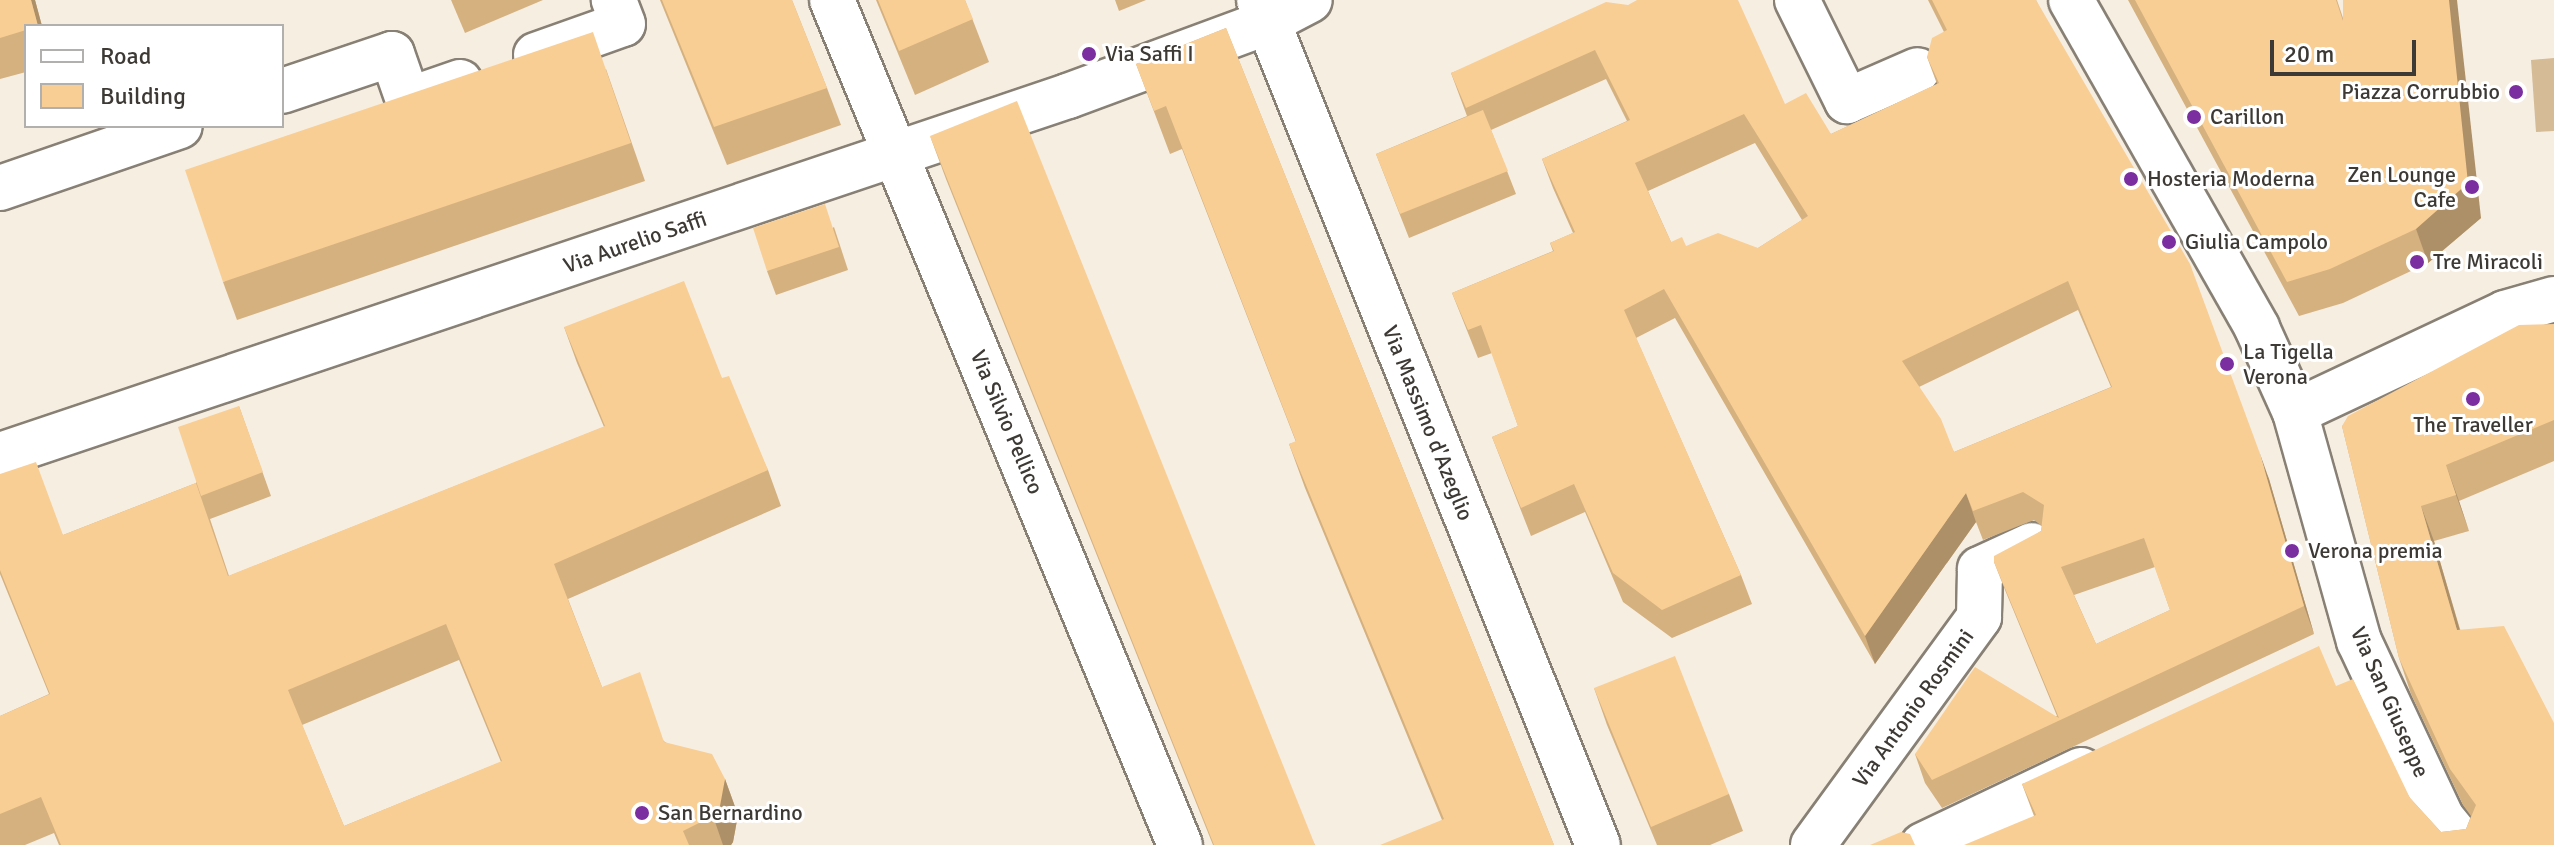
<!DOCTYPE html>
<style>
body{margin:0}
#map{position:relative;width:2554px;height:845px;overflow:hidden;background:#f7eee2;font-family:Signika,sans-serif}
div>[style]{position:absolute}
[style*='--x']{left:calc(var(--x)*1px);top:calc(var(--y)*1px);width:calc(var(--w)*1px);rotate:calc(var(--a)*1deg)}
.green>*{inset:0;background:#d5bb96}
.roads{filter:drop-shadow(2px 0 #888075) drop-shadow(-2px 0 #888075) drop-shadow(0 2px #888075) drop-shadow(0 -2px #888075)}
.minor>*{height:44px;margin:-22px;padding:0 22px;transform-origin:22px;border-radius:22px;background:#fff}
.wall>*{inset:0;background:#d5b17f}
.shaded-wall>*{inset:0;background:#ae9068}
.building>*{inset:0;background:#f8ce94}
.dots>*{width:22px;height:22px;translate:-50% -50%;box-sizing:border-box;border:4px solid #fff;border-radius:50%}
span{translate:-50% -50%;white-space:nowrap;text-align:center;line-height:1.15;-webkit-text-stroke:6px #fff;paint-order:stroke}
.poi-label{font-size:22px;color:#3d3a35}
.left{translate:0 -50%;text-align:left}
.right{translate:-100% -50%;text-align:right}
.street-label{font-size:22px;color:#3d3a35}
.legend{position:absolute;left:24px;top:24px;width:260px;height:104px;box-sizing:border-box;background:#fff;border:2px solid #b1b0ae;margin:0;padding:10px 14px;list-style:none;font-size:24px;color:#3d3a35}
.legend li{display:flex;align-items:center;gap:16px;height:40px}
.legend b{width:40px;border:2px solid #b1b0ae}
.scale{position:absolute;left:2270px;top:40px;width:146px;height:36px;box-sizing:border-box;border:4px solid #3d3a35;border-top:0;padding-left:10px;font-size:24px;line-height:28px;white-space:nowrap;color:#3d3a35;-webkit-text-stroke:6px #fff;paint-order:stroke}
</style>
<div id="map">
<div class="green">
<i style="clip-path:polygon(2554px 58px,2554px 131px,2536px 132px,2531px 60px)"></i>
</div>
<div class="roads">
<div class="minor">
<i style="--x:832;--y:0;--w:914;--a:67.62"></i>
<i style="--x:1259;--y:0;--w:910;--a:68.14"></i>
<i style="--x:1797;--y:0;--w:113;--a:63.7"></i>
<i style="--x:1847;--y:101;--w:77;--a:-23.6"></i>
<i style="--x:2071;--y:0;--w:377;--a:60.4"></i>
<i style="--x:2257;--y:328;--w:92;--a:65.7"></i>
<i style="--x:2295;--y:412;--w:238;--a:74.4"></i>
<i style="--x:2359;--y:641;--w:195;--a:64.9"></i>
<i style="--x:2442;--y:818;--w:35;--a:51"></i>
<i style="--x:536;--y:55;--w:92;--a:-19.6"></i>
<i style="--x:623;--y:24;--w:26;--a:-111"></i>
<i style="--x:282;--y:91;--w:116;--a:-18.6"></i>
<i style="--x:392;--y:54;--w:49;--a:70.8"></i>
<i style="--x:408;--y:100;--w:55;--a:-19.1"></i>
<i style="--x:0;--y:188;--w:190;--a:-19"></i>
<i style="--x:2295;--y:412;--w:232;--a:-25.2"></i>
<i style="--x:2505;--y:313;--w:51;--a:-15.9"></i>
<i style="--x:0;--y:455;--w:1127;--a:-18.58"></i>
<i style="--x:1068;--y:96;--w:213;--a:-20.3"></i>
<i style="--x:1268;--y:22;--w:47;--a:-27.6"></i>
<i style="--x:1813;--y:845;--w:282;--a:-53.9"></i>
<i style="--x:1979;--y:617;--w:48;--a:-88.8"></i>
<i style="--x:1980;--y:569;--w:57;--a:-24.8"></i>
<i style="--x:1923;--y:845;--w:175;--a:-25.4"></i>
</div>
</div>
<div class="wall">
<i style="clip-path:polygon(0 0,35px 0,42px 26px,26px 26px,26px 72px,0 79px)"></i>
<i style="clip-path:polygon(451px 0,543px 0,465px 33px)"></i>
<i style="clip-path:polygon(660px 0,792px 0,827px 88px,841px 125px,727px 165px)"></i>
<i style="clip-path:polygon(876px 0,965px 0,989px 62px,915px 95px)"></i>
<i style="clip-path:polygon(1115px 0,1146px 0,1119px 11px)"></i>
<i style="clip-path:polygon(evenodd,1928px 0,2036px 0,2269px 479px,2314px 634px,1942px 808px,1925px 783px,1915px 754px,2057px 716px,2005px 590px,1994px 562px,2041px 531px,2042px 526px,2034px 520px,1983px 540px,1976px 522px,1875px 664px,1675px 318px,1636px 338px,1741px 575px,1752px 604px,1672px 638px,1623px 602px,1585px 512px,1531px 536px,1492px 437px,1518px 426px,1492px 353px,1478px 358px,1452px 293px,1553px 251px,1550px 243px,1573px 233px,1553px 188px,1542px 159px,1627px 121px,1606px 79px,1491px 130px,1516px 194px,1409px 238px,1376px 154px,1467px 116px,1451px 73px,1628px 5px,1831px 134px,1937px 84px,1927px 57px,1944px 32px,1928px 0,1755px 143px,1802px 220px,1758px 248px,1686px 246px,1671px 242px,1648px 191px,1755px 143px,1928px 0,2078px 310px,2111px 387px,1954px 452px,1919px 387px,2078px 310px,1928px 0,2155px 567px,2170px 610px,2096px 644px,2074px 595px,2155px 567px)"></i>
<i style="clip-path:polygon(2128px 0,2337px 0,2343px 18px,2481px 218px,2428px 263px,2343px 303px,2299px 316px)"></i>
<i style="clip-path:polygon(1226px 28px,1554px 845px,1442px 820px,1305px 488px,1289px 444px,1296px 442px,1182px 149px,1170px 154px,1136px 64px)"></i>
<i style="clip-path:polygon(606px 69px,645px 181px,237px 320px,223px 282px)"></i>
<i style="clip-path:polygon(930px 136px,1315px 845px,1213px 845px,946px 179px)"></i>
<i style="clip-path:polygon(834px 227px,848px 270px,776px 295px,767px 271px)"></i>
<i style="clip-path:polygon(2554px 324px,2554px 461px,2459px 501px,2469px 531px,2434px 541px,2460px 629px,2554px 845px,2034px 816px,2022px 784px,2336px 686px,2410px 798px,2441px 832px,2466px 829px,2471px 816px,2463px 805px,2411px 694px,2399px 658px,2342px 426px)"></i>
<i style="clip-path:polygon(evenodd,564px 327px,722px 378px,768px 470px,781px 506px,568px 599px,602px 687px,665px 742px,725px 779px,738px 815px,733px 842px,731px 845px,59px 845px,54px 833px,25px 845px,0 845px,0 716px,49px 694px,0 574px,0 474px,63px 535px,196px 483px,239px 406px,271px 496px,210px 519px,229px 576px,604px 427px,577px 363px,564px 327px,459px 660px,501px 762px,344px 826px,302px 725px,459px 660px)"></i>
<i style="clip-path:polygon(1594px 688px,1729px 794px,1743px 831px,1710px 845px,1657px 845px,1607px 725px)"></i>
</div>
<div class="shaded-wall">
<i style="clip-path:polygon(31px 0,35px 0,42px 26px,38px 26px)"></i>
<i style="clip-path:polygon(2449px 0,2457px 0,2481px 218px,2428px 263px,2416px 229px)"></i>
<i style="clip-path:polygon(2259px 451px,2269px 479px,2314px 634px,2304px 606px)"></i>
<i style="clip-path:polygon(2446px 465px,2459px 501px,2469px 531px,2456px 495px)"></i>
<i style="clip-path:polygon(1966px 493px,1976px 522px,1875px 664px,1865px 636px)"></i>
<i style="clip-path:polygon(2421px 506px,2434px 541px,2470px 665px,2457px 630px)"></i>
<i style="clip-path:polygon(725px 779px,738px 815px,733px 842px,731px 845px,723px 845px,713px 816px)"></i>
</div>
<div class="building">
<i style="clip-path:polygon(0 0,31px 0,38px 26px,26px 26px,26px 30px,0 38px)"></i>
<i style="clip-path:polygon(662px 0,792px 0,827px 88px,714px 127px)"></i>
<i style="clip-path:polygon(878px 0,965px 0,973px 19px,899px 51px)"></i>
<i style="clip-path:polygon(evenodd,1637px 0,1738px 0,1785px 104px,1806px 93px,1831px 134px,1939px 83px,1927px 57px,1932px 38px,1947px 30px,1932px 0,2036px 0,2190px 264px,2259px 451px,2304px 606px,1932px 780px,1915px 754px,1975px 667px,2059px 718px,1994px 562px,1994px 556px,2041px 531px,2044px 505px,2023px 492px,1973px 511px,1966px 493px,1865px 636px,1664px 289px,1624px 310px,1741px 575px,1662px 610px,1613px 573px,1574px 484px,1521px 508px,1492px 437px,1518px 426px,1481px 325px,1468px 330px,1452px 293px,1554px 251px,1550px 243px,1575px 232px,1542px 159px,1630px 120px,1595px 50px,1466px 108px,1451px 73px,1606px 2px,1628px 5px,1637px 0,1744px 114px,1808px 216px,1758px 248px,1718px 233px,1686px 246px,1682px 237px,1671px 242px,1635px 163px,1744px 114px,1637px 0,2068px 281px,2112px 387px,1954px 452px,1941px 419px,1902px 361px,2068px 281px,1637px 0,2144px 538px,2170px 610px,2096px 644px,2061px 567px,2144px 538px)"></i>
<i style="clip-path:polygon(2135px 0,2336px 0,2343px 21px,2343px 0,2449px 0,2468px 183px,2416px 229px,2330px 269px,2287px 282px)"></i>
<i style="clip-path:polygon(1226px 28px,1554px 845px,1380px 845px,1444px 819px,1289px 444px,1296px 441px,1166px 106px,1154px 111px,1136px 64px)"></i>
<i style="clip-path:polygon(593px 32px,631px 143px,223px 282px,185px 170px)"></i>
<i style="clip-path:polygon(1017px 101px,1315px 845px,1214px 845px,930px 136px)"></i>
<i style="clip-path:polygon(1483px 110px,1508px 171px,1400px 214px,1376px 154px)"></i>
<i style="clip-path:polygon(825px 204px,839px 247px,767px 271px,753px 228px)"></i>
<i style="clip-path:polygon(evenodd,684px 281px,722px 378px,729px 376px,768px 470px,554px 564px,602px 687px,640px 672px,664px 742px,712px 754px,725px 779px,720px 806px,713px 816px,683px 831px,689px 845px,61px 845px,41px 797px,0 814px,0 716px,50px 694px,0 570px,0 474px,36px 462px,63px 535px,196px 483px,228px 576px,605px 426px,564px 327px,684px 281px,446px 624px,502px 761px,344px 826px,288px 690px,446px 624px)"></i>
<i style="clip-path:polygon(2554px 324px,2554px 420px,2446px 465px,2456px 495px,2421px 506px,2457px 630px,2504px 626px,2554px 723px,2554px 845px,1964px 845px,2036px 815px,2022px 784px,2319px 646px,2336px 686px,2353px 679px,2410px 798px,2441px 832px,2466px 829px,2476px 805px,2450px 769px,2399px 658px,2342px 426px,2348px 416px,2519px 325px)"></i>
<i style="clip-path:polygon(239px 406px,263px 472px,201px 496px,178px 427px)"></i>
<i style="clip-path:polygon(1675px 656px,1729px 794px,1651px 827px,1594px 688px)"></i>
<i style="clip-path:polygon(1901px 832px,1910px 834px,1915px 845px,1870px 845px)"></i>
</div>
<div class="dots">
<i style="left:1089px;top:54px;background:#7a2e9f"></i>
<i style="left:2516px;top:92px;background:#7a2e9f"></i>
<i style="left:2194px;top:117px;background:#7a2e9f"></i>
<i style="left:2131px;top:179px;background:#7a2e9f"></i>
<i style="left:2472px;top:187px;background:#7a2e9f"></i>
<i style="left:2169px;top:242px;background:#7a2e9f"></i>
<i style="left:2417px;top:262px;background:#7a2e9f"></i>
<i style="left:2227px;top:364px;background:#7a2e9f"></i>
<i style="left:2473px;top:399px;background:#7a2e9f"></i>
<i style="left:2292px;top:551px;background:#7a2e9f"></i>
<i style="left:642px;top:813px;background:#7a2e9f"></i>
</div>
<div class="poi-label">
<span class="left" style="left:1105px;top:54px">Via Saffi I</span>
<span class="right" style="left:2500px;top:92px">Piazza Corrubbio</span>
<span class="left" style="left:2210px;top:117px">Carillon</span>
<span class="right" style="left:2456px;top:187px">Zen Lounge<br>Cafe</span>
<span class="left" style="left:2147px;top:179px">Hosteria Moderna</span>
<span class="left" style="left:2185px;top:242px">Giulia Campolo</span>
<span class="left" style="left:2433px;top:262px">Tre Miracoli</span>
<span class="left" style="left:2243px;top:364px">La Tigella<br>Verona</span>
<span style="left:2473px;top:425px">The Traveller</span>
<span class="left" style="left:2308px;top:551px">Verona premia</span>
<span class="left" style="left:658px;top:813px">San Bernardino</span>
</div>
<div class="street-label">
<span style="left:635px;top:242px;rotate:-19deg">Via Aurelio Saffi</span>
<span style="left:1007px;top:422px;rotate:67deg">Via Silvio Pellico</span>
<span style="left:1428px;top:423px;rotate:68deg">Via Massimo d'Azeglio</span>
<span style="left:2390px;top:702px;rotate:66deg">Via San Giuseppe</span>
<span style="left:1913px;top:708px;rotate:-54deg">Via Antonio Rosmini</span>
</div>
<ul class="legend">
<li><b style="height:10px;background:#fff"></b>Road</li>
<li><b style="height:22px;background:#f8ce94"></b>Building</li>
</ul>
<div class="scale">20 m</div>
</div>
